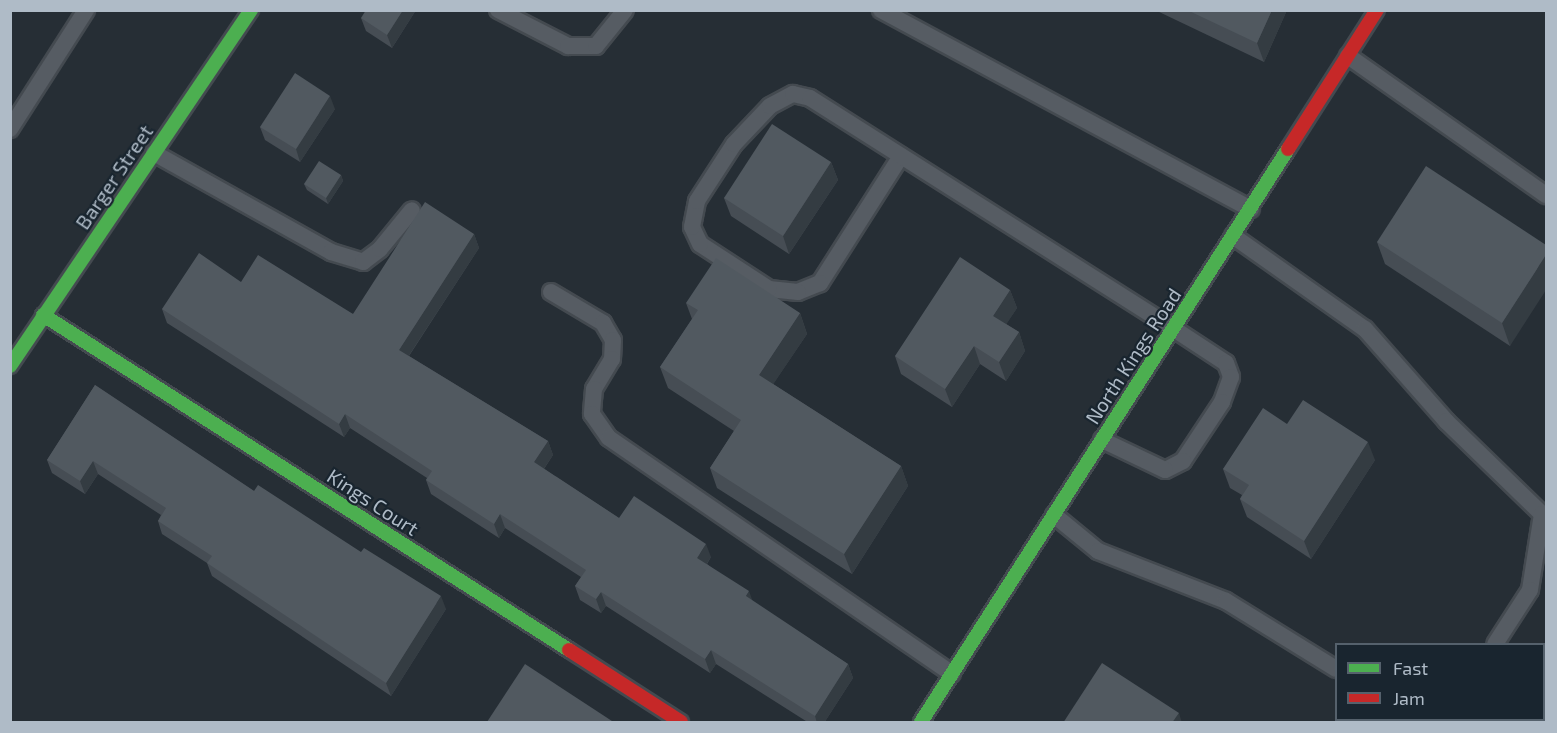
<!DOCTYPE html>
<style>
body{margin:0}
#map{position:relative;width:1557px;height:733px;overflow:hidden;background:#262e35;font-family:"Exo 2",sans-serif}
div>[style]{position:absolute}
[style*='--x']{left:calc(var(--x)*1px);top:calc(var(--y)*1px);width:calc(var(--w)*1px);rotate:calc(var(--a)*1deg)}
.roads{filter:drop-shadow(2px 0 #444a50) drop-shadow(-2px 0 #444a50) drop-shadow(0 2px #444a50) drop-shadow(0 -2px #444a50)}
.lane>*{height:16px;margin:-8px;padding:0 8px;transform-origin:8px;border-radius:8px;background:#565c63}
.fast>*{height:14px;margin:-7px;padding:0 7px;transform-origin:7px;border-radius:7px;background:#4caf50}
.jam>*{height:14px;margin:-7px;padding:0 7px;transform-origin:7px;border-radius:7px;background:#c62828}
.wall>*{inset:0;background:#464d54}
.shaded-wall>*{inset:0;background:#343c42}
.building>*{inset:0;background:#515960}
span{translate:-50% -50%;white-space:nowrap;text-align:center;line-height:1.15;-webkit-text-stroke:4.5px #19252f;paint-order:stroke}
.street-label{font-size:20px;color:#afbbc7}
.frame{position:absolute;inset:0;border:12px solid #afbbc7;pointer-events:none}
.legend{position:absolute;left:1335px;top:643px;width:210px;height:78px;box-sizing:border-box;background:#19252f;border:2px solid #55616c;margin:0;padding:8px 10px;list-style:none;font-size:18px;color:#afbbc7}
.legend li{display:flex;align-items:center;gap:12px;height:30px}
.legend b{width:30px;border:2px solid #55616c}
</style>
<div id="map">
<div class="roads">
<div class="lane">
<i style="--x:498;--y:10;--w:79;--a:27.2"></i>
<i style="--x:568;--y:46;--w:28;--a:0"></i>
<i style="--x:596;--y:46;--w:46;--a:-51.1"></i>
<i style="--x:881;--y:10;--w:420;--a:28.3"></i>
<i style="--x:1348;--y:56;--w:242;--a:35.1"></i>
<i style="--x:10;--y:129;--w:141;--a:-57.4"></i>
<i style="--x:154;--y:153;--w:203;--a:29.2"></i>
<i style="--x:331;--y:252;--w:34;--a:17"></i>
<i style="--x:363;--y:262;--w:21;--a:-37"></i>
<i style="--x:380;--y:249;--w:50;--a:-50.6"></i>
<i style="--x:901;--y:156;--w:151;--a:122.5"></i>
<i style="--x:820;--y:283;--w:24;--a:158"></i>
<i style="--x:798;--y:292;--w:29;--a:-174"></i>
<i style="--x:769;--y:289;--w:82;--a:-146.9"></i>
<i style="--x:700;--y:244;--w:19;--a:-115"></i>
<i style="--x:692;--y:227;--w:26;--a:-79"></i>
<i style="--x:697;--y:201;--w:68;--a:-57"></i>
<i style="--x:734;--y:144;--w:52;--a:-46.5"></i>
<i style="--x:770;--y:106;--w:26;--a:-28"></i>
<i style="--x:793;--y:94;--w:17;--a:13"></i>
<i style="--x:810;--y:98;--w:431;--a:32.4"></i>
<i style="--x:1174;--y:329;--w:62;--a:33.2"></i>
<i style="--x:1226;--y:363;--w:15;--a:70"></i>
<i style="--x:1231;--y:377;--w:27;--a:110"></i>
<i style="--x:1222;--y:402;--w:71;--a:123.5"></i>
<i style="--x:1183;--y:461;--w:20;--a:153"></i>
<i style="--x:1165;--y:470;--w:70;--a:-154.5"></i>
<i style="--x:1233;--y:236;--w:161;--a:35.2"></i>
<i style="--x:1365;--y:329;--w:123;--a:48.6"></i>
<i style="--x:1446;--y:421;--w:134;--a:44.1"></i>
<i style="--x:1542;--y:514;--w:77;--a:99"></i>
<i style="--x:1530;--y:590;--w:64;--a:122.9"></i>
<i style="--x:551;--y:292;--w:61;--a:30.8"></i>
<i style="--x:603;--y:323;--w:20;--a:60"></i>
<i style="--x:613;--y:340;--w:19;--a:93"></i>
<i style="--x:612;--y:359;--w:35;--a:121"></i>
<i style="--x:594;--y:389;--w:25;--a:95"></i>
<i style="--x:592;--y:414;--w:29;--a:55"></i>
<i style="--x:609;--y:438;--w:416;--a:34.5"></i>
<i style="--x:1054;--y:515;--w:57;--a:39.3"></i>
<i style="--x:1098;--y:551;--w:137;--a:21.3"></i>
<i style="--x:1226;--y:601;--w:129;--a:31.7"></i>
</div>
<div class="fast">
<i style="--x:43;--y:315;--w:624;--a:32.49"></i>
<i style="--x:10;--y:366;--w:430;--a:-55.9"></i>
<i style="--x:921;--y:722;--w:680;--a:-57.36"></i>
</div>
<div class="jam">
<i style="--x:1288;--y:149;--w:165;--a:-57.4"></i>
<i style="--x:569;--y:650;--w:133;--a:32.7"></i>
</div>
</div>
<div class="wall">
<i style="clip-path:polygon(416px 10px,392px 48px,366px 31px,361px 18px)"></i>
<i style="clip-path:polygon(1155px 10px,1287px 10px,1264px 62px)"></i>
<i style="clip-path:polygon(335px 109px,300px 162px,265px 140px,260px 127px)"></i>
<i style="clip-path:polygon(831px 162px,838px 180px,789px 254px,731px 216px,724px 198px)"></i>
<i style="clip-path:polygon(341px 175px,343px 181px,328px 204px,307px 190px,304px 184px)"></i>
<i style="clip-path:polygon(474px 234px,479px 248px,409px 356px,548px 441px,553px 455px,544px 469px,619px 518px,711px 557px,707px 564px,752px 601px,848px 664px,853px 678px,824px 723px,809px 723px,716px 664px,710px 673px,606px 606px,601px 613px,580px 600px,575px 586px,581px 577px,505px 528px,499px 538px,431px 494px,426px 480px,427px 478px,350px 428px,344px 437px,167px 323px,162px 309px,241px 282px,353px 314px)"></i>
<i style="clip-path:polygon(1377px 242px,1546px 245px,1510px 346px,1385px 264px)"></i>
<i style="clip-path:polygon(1010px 290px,1017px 308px,1006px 324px,1019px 332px,1025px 351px,1006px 381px,980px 364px,952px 407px,901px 374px,895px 356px)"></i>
<i style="clip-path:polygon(686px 303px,800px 313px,807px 334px,773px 384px,901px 466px,908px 486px,852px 574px,717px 488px,710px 468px,734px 431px,668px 388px,660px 367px,692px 319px)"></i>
<i style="clip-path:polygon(95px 385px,254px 491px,446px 609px,391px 696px,212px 576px,207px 563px,162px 534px,158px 521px,161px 515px,98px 474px,85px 494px,52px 473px,47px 460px)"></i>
<i style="clip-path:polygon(1287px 424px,1375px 460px,1311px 559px,1247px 517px,1240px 499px,1242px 495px,1230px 488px,1223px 469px)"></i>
</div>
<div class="shaded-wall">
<i style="clip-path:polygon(403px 10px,416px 10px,392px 48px,387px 35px)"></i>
<i style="clip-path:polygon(1272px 10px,1287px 10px,1264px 62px,1257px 43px)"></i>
<i style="clip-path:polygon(330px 96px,335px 109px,300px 162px,296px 149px)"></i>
<i style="clip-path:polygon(831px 162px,838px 180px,789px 254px,783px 236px)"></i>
<i style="clip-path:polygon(341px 175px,343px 181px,328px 204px,326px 198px)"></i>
<i style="clip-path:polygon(474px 234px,479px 248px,404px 363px,399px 350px)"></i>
<i style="clip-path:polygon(1546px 255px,1546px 290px,1510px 346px,1502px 323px)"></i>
<i style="clip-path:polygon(1010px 290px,1017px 308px,1000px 334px,993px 316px)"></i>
<i style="clip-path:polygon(800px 313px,807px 334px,766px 395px,759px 375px)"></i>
<i style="clip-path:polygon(1019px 332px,1025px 351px,1006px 381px,999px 362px)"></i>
<i style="clip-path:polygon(974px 346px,980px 364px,952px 407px,945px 389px)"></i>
<i style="clip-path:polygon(345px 414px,350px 428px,344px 437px,339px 424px)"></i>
<i style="clip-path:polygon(548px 441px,553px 455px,539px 476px,534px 462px)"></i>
<i style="clip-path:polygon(1368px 442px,1375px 460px,1311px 559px,1304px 541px)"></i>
<i style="clip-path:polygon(93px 461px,98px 474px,85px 494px,80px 481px)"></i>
<i style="clip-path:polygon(901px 466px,908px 486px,852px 574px,844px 554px)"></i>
<i style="clip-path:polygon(500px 514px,505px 528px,499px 538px,494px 524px)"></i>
<i style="clip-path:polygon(706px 544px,711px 557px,702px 571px,697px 558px)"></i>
<i style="clip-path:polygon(749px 591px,754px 605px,746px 596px)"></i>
<i style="clip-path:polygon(601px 592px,606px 606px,601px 613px,596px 599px)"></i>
<i style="clip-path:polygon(441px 596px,446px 609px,391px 696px,386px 683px)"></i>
<i style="clip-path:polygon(711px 650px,716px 664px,710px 673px,705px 659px)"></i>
<i style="clip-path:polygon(848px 664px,853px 678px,824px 723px,817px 723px,815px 716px)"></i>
<i style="clip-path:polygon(1179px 713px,1182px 723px,1172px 723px)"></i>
</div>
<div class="building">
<i style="clip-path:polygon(366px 10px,403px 10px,387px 35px,361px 18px)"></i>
<i style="clip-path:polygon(1187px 10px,1272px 10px,1257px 43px)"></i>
<i style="clip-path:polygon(295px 73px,330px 96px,296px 149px,260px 127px)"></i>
<i style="clip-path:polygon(772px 124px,831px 162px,783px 236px,724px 198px)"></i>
<i style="clip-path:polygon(319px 161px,341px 175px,326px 198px,304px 184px)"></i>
<i style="clip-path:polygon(1426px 166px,1546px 245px,1546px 255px,1502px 323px,1377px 242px)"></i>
<i style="clip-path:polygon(425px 202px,474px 234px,399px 350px,548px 441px,534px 462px,619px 518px,634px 496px,706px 544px,697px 558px,749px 591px,746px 596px,848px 664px,815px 716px,711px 650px,705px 659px,601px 592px,596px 599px,575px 586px,586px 570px,500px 514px,494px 524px,426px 480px,432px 471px,345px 414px,339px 424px,162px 309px,199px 253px,241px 282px,258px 255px,353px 314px)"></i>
<i style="clip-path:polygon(960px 257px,1010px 290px,993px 316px,1019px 332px,999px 362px,974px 346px,945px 389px,895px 356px)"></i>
<i style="clip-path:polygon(716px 258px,800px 313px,759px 375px,901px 466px,844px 554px,710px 468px,741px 420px,660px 367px,698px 310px,686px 303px)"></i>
<i style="clip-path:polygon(95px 385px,254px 491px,258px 485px,361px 552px,364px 548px,441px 596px,386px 683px,207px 563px,212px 556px,158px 521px,166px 508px,93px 461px,80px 481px,47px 460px)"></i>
<i style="clip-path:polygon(1303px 400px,1368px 442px,1304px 541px,1240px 499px,1249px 485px,1223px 469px,1263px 408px,1287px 424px)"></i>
<i style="clip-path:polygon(1102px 663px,1179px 713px,1172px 723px,1063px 723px)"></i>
<i style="clip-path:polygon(525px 664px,615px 723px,488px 723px,487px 722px)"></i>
</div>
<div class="street-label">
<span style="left:114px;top:177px;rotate:-56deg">Barger Street</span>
<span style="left:1133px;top:356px;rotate:-57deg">North Kings Road</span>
<span style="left:373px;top:502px;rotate:33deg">Kings Court</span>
</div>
<div class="frame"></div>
<ul class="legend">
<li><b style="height:8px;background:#4caf50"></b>Fast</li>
<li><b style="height:8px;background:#c62828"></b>Jam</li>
</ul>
</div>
